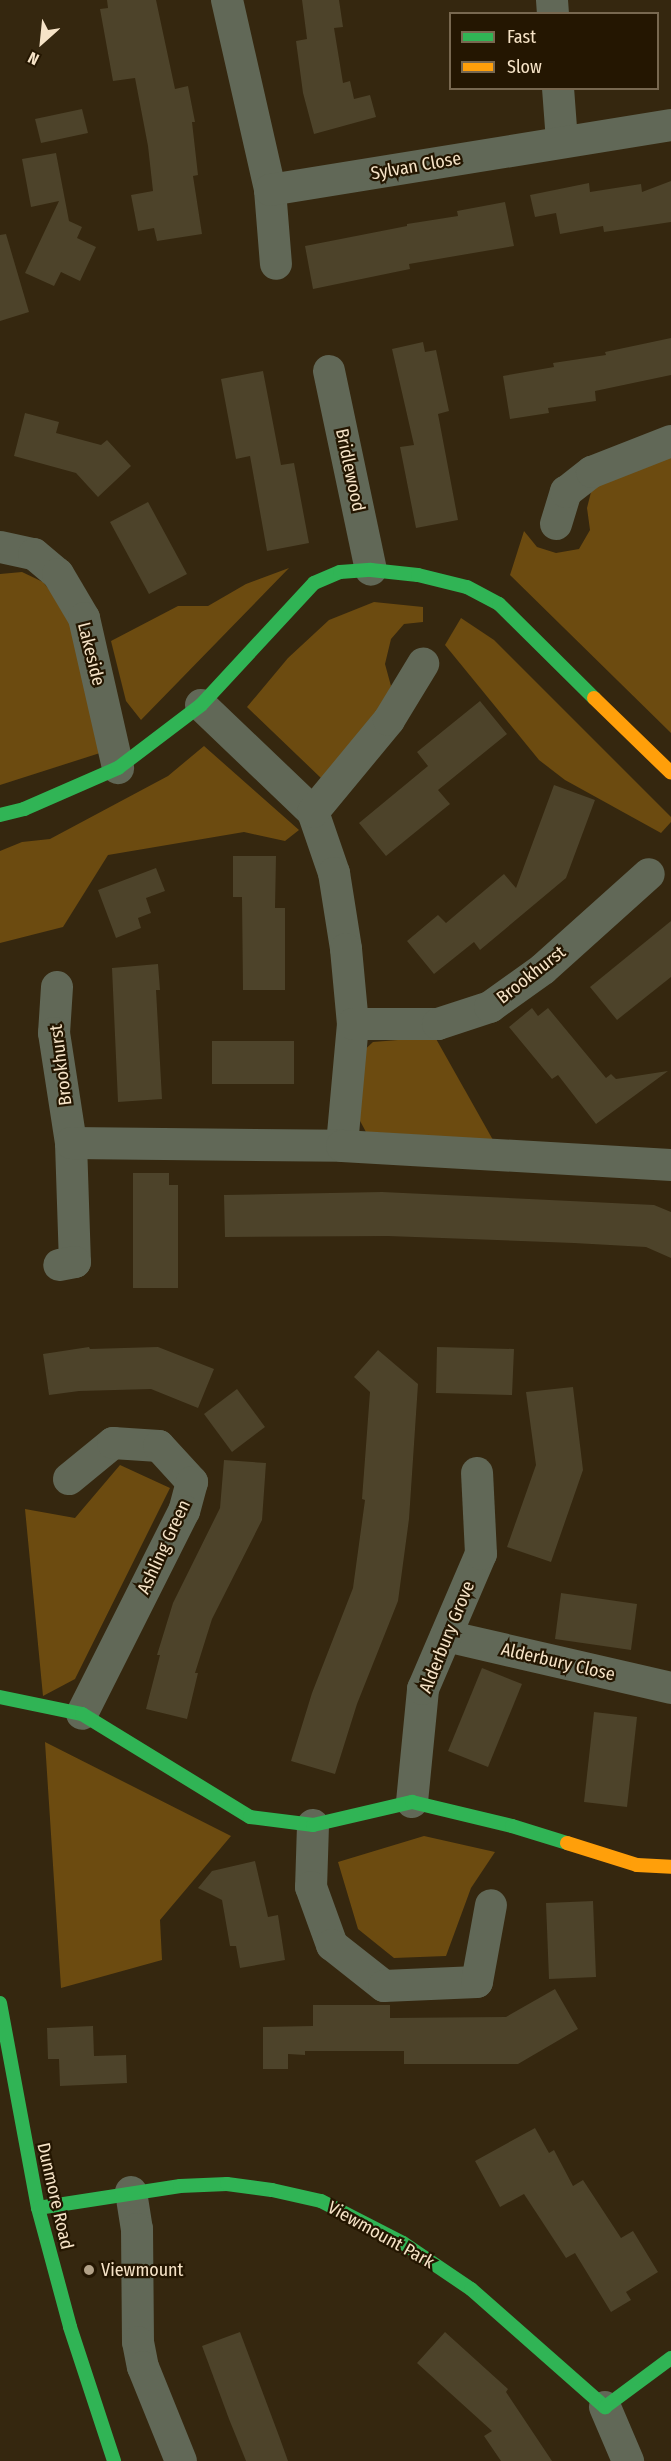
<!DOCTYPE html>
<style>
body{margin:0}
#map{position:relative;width:671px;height:2461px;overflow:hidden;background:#35270f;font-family:"Fira Sans Condensed",sans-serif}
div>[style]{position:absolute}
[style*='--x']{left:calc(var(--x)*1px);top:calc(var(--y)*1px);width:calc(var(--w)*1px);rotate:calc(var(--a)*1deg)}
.green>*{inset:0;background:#6c4b10}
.building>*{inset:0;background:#4d432a}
.street>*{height:32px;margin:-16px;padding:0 16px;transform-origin:16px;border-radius:16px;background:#616857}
.fast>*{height:14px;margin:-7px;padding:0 7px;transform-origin:7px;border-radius:7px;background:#30b455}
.slow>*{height:14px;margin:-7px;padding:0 7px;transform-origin:7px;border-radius:7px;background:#ff9f0a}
.dots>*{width:16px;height:16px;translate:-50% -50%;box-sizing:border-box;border:3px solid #241601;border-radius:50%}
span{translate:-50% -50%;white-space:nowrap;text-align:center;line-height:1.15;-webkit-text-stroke:4.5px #241601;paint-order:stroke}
.street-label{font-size:18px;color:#f6e3c7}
.poi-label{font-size:18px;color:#f6e3c7}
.left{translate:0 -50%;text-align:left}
.legend{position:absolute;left:449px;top:12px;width:210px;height:78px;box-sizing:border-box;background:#241601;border:2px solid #786850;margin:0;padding:8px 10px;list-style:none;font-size:18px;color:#f6e3c7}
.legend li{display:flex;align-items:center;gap:12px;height:30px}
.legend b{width:30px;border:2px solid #786850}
.north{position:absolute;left:12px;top:12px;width:60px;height:60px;-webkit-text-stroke:4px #241601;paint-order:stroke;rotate:207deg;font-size:16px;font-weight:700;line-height:24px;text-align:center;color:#f6e3c7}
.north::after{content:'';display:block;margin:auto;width:21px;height:27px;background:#f6e3c7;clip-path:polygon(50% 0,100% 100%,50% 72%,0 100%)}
</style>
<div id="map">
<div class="green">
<i style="clip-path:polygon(671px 456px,671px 733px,510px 575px,524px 531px,537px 547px,556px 553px,579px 549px,590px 530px,587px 508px,591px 492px,607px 479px)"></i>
<i style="clip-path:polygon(289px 568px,141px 720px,126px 701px,111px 641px,178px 606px,208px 606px,246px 584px)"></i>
<i style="clip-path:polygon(22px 572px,43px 582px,62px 605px,82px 651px,100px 753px,0 785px,0 574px)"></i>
<i style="clip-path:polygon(374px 602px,423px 607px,423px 622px,404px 624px,391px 639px,385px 664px,391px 686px,382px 706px,322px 779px,247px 707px,288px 658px,329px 620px)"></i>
<i style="clip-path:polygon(461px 618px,494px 640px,671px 817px,671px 822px,661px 833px,565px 780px,539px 760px,445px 645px)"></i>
<i style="clip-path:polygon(204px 746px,299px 830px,285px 841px,244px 832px,108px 855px,63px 927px,0 943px,0 851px,22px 842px,50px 839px,168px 776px)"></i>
<i style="clip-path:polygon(435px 1037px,493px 1140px,366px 1132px,359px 1119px,360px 1054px,373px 1042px)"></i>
<i style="clip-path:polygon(120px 1465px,170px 1488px,75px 1679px,43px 1696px,25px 1509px,75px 1518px)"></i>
<i style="clip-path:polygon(45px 1742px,231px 1836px,160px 1920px,162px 1960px,61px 1988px)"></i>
<i style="clip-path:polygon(424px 1836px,495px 1852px,471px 1888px,446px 1956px,394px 1958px,358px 1929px,338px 1862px)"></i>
</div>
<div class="building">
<i style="clip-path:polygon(107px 0,156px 0,175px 89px,188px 86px,195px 122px,192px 122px,198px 175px,193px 176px,202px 234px,157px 241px,154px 228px,138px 231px,131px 195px,153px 191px,148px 146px,135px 78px,113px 81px,100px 9px,108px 8px)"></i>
<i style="clip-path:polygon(302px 0,339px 0,343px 27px,334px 28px,343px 83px,350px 81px,354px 99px,370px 95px,376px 117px,314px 134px,303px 93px,296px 41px,307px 39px)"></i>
<i style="clip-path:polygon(82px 109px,88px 133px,41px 143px,35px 119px)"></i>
<i style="clip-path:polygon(56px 153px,69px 221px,82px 227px,77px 238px,96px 247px,80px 281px,61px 272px,54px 286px,25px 273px,59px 201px,31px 207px,22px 159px)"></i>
<i style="clip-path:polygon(671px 181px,671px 222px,604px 232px,603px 226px,560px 234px,556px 213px,535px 217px,530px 195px,589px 183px,590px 192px,641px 184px,642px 192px)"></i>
<i style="clip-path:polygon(505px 202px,514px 246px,409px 264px,410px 269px,313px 289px,305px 246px,407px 226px,407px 224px,458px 216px,457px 211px)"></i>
<i style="clip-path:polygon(6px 234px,29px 312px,0 321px,0 235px)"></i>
<i style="clip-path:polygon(671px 338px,671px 375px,595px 391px,596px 401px,548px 408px,549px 413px,510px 419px,503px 376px,554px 367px,553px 363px,606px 355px,605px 352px)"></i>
<i style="clip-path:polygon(423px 342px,425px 352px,436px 350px,449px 411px,438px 414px,458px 520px,416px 528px,400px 447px,414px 445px,392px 349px)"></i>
<i style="clip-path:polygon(263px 371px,281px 465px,294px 463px,309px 543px,267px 551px,250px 456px,236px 459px,221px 379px)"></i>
<i style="clip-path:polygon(25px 413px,59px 422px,56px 433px,101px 445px,107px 440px,131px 466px,98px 497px,76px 473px,14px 456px)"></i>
<i style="clip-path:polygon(148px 502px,187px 574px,149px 594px,110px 522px)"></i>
<i style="clip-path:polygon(480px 701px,507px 734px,438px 790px,450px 804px,386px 856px,359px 823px,428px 766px,417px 752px)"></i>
<i style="clip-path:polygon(554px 785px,595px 800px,566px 878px,480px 950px,474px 942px,434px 974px,407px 941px,438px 915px,446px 923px,504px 874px,516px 888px)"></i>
<i style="clip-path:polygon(233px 856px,276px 856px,275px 908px,285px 908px,285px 990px,243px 990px,242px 897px,233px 897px)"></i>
<i style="clip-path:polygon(156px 868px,165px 891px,146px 898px,151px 913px,138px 918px,141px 928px,116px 938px,98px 890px)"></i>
<i style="clip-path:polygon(671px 921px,671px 977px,617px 1020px,590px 987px)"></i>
<i style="clip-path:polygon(158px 964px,160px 990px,156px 990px,162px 1099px,118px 1102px,112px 968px)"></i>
<i style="clip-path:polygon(532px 1008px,538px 1016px,548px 1008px,606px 1078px,611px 1074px,616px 1079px,668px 1071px,596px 1124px,558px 1075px,552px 1079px,509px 1027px)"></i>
<i style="clip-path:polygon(212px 1041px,294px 1041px,294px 1084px,212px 1084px)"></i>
<i style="clip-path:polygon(133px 1173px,169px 1173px,169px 1185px,178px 1185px,178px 1288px,133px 1288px)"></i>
<i style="clip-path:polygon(382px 1192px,654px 1205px,671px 1212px,671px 1258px,646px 1247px,574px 1243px,388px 1236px,225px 1237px,224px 1195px)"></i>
<i style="clip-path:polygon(89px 1347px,90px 1349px,158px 1347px,214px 1369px,198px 1408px,151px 1389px,79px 1391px,49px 1395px,43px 1354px)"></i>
<i style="clip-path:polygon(437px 1347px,514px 1349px,512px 1395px,436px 1393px)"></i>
<i style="clip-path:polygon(378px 1350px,418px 1384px,409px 1519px,398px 1601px,357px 1704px,335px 1774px,291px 1761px,312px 1693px,353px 1588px,365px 1500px,362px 1499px,370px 1392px,354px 1377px)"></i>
<i style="clip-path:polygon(573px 1387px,583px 1470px,551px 1562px,507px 1547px,536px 1465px,526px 1392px)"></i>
<i style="clip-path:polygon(237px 1389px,265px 1427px,232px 1452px,204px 1414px)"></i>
<i style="clip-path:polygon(224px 1460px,266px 1463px,262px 1520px,212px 1619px,195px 1673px,198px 1673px,187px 1719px,146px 1709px,160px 1655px,157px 1655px,173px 1603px,220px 1508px)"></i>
<i style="clip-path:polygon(561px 1593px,637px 1604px,631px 1650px,555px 1639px)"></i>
<i style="clip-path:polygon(482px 1668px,522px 1684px,488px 1767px,448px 1751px)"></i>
<i style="clip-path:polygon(594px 1712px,637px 1717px,627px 1807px,584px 1802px)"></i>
<i style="clip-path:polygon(255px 1861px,268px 1917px,278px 1915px,285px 1960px,240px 1968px,236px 1946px,230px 1946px,222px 1900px,198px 1888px,212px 1871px)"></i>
<i style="clip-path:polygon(593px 1901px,596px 1977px,549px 1979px,546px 1903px)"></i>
<i style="clip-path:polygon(555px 1989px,578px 2029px,518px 2064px,404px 2064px,404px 2051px,305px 2051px,305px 2055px,288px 2054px,288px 2069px,263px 2069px,263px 2027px,313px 2026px,313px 2005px,390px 2005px,390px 2018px,506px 2017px)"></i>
<i style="clip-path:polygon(93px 2026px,94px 2056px,126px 2055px,127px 2083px,60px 2086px,59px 2059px,48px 2059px,47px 2028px)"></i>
<i style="clip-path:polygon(535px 2128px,549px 2153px,554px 2150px,573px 2186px,583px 2180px,621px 2238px,633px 2231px,658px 2272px,626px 2292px,631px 2300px,611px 2312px,575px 2253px,566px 2258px,524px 2194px,500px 2207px,475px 2161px)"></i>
<i style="clip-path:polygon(240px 2332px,279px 2436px,288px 2461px,246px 2461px,229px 2419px,202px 2346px)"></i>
<i style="clip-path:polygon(445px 2332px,508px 2389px,506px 2392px,552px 2461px,501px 2461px,484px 2436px,492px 2431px,417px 2363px)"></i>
</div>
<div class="street">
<i style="--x:227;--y:0;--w:195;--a:77.2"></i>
<i style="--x:270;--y:190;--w:74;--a:85.4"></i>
<i style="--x:552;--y:0;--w:14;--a:86"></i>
<i style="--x:558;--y:88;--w:53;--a:85.7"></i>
<i style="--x:270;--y:190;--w:406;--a:-9.2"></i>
<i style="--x:329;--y:371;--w:203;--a:78.1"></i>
<i style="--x:556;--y:524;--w:34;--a:-73"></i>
<i style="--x:566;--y:492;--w:33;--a:-38"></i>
<i style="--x:592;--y:472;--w:85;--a:-21.4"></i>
<i style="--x:0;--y:547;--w:35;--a:12"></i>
<i style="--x:34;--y:554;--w:31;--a:40"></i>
<i style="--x:58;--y:574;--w:51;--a:59.4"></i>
<i style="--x:84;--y:618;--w:154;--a:77.2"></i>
<i style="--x:201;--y:705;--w:155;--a:43.7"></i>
<i style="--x:313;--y:812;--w:65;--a:71"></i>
<i style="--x:334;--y:873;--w:77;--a:81"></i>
<i style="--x:346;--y:949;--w:75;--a:84.7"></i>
<i style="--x:353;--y:1024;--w:122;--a:95.2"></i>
<i style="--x:313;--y:812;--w:119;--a:-50.4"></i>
<i style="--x:389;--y:720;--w:66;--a:-58.7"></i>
<i style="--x:57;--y:987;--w:46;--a:93.7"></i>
<i style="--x:54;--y:1033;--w:111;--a:81.2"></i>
<i style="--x:71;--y:1143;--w:119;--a:88.1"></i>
<i style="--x:75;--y:1262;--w:16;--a:169"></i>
<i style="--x:353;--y:1024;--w:85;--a:0"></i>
<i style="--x:438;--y:1024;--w:55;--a:-18.1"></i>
<i style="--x:490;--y:1007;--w:65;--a:-35.6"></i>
<i style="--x:543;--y:969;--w:142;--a:-41.9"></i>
<i style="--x:71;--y:1143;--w:271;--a:0.6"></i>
<i style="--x:342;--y:1146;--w:330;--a:3.3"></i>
<i style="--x:69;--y:1479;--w:57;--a:-39.3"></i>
<i style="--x:113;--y:1443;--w:46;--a:3.7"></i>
<i style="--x:159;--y:1446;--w:49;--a:47.5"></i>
<i style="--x:192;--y:1482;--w:30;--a:105"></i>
<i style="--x:184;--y:1511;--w:227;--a:116.7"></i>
<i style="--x:446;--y:1636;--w:231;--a:13"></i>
<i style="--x:412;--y:1802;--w:114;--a:-84.4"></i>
<i style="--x:423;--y:1689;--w:147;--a:-66.8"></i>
<i style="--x:481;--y:1554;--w:81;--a:-92.8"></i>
<i style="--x:313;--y:1825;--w:62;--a:91.8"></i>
<i style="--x:311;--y:1887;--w:62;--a:70.1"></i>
<i style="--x:332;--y:1945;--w:66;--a:38.3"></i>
<i style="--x:384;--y:1986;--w:93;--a:-2.5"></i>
<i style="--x:477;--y:1982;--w:78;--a:-79.7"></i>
<i style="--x:131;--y:2192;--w:37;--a:81"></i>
<i style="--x:137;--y:2229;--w:113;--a:89.5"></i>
<i style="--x:138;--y:2342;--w:25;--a:79"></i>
<i style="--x:143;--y:2367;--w:101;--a:68"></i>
<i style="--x:605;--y:2407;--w:59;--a:66.9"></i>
</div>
<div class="fast">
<i style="--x:0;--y:815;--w:25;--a:-14"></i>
<i style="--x:24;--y:809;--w:103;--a:-23.6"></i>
<i style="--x:118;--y:768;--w:104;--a:-37.2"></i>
<i style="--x:201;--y:705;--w:166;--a:-47.2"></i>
<i style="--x:314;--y:583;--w:28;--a:-23"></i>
<i style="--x:340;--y:572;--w:31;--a:-4"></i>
<i style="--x:371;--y:570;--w:47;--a:6.1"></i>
<i style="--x:418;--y:575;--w:50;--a:13.8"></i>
<i style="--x:467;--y:587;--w:36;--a:28"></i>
<i style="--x:499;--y:604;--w:134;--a:44.7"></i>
<i style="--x:0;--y:1697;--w:84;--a:11.7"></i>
<i style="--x:82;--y:1714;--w:197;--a:31.5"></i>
<i style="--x:250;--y:1817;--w:64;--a:7.2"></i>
<i style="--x:313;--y:1825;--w:102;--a:-13.1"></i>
<i style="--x:412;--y:1802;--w:103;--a:13.5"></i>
<i style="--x:512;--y:1826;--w:58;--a:17.2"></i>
<i style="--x:0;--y:2003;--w:208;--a:79.5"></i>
<i style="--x:38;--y:2208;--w:123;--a:74.9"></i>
<i style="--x:70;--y:2327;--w:141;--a:71.8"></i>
<i style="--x:38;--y:2208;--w:144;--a:-8.8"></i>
<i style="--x:180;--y:2186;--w:47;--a:-2.4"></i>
<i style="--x:227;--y:2184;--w:45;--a:7.6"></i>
<i style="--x:272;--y:2190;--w:50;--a:12.7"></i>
<i style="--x:321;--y:2201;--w:92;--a:27.1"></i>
<i style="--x:403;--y:2243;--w:82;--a:34.1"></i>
<i style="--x:471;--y:2289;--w:179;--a:41.4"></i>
<i style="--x:605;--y:2407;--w:82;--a:-36.6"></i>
</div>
<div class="slow">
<i style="--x:594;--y:698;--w:107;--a:44.2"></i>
<i style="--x:567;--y:1843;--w:73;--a:17.4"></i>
<i style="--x:637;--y:1865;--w:34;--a:3"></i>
</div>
<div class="dots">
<i style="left:89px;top:2270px;background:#b2a187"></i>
</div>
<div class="street-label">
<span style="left:416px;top:166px;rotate:-10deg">Sylvan Close</span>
<span style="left:350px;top:470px;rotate:78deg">Bridlewood</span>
<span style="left:91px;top:654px;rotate:76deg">Lakeside</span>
<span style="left:531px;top:975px;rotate:-38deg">Brookhurst</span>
<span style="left:61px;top:1065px;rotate:-97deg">Brookhurst</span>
<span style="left:164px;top:1547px;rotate:-65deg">Ashling Green</span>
<span style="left:447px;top:1637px;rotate:-68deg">Alderbury Grove</span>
<span style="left:558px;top:1662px;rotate:13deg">Alderbury Close</span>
<span style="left:55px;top:2196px;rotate:77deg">Dunmore Road</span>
<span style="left:381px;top:2235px;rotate:29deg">Viewmount Park</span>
</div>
<div class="poi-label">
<span class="left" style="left:101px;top:2270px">Viewmount</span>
</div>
<ul class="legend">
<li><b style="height:8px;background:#30b455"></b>Fast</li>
<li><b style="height:8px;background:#ff9f0a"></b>Slow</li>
</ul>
<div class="north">N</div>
</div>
